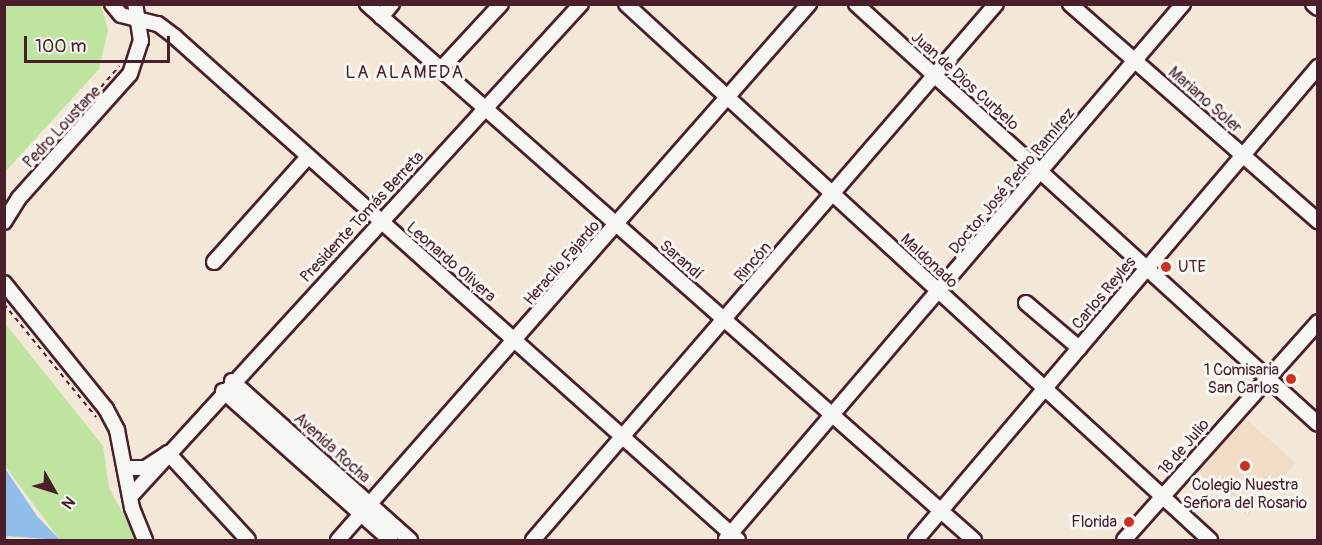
<!DOCTYPE html>
<meta charset="utf-8">
<style>
body{margin:0}
#map{position:relative;width:1322px;height:545px;overflow:hidden;background:#f3e7d8;font-family:Pangolin,sans-serif}
div>[style]{position:absolute}
[style*='--x']{left:calc(var(--x)*1px);top:calc(var(--y)*1px);width:calc(var(--w)*1px);rotate:calc(var(--a)*1deg)}
.built>*{inset:0;background:#f1ddc6}
.green>*{inset:0;background:#bfe49f}
.water>*{inset:0;background:#91bdea}
.path>*{height:1.5px;margin-top:-0.75px;transform-origin:0;background:repeating-linear-gradient(90deg,#4a1f2b 0 4.5px,transparent 0 9px)}
.roads{filter:drop-shadow(2px 0 #4a1f2b) drop-shadow(-2px 0 #4a1f2b) drop-shadow(0 2px #4a1f2b) drop-shadow(0 -2px #4a1f2b)}
.minor>*{height:14px;margin:-7px;padding:0 7px;transform-origin:7px;border-radius:7px;background:#f6f6f2}
.dots>*{width:16px;height:16px;translate:-50% -50%;box-sizing:border-box;border:3px solid #f6f6f2;border-radius:50%}
span{translate:-50% -50%;white-space:nowrap;text-align:center;line-height:1.15;-webkit-text-stroke:6px #f6f6f2;paint-order:stroke}
.street-label{font-size:16px;color:#4a1f2b}
.poi-label{font-size:16px;color:#4a1f2b}
.left{translate:0 -50%;text-align:left}
.right{translate:-100% -50%;text-align:right}
.neighbourhood-label{font-size:18px;color:#4a1f2b;letter-spacing:1.5px}
.frame{position:absolute;inset:0;border:6px solid #4a1f2b;pointer-events:none}
.north{position:absolute;left:24px;top:461px;width:60px;height:60px;-webkit-text-stroke:4px #f6f6f2;paint-order:stroke;rotate:129deg;font-size:16px;font-weight:700;line-height:24px;text-align:center;color:#4a1f2b}
.north::after{content:'';display:block;margin:auto;width:21px;height:27px;background:#4a1f2b;clip-path:polygon(50% 0,100% 100%,50% 72%,0 100%)}
.scale{position:absolute;left:24px;top:36px;width:146px;height:27px;box-sizing:border-box;border:3px solid #4a1f2b;border-top:0;padding-left:8px;font-size:18px;line-height:21px;white-space:nowrap;color:#4a1f2b;-webkit-text-stroke:4px #f6f6f2;paint-order:stroke}
</style>
<div id="map">
<div class="built">
<i style="clip-path:polygon(1242px 416px,1296px 463px,1248px 516px,1195px 469px)"></i>
</div>
<div class="green">
<i style="clip-path:polygon(5px 4px,101px 5px,108px 30px,99px 69px,5px 172px)"></i>
<i style="clip-path:polygon(4px 322px,103px 446px,109px 488px,138px 540px,60px 540px,5px 466px)"></i>
</div>
<div class="water">
<i style="clip-path:polygon(4px 467px,37px 516px,60px 540px,5px 536px)"></i>
</div>
<div class="path">
<i style="--x:101;--y:87;--w:28;--a:-49"></i>
<i style="--x:4;--y:304;--w:146;--a:50.8"></i>
</div>
<div class="roads">
<div class="minor">
<i style="--x:112;--y:4;--w:14;--a:51"></i>
<i style="--x:121;--y:15;--w:38;--a:14"></i>
<i style="--x:158;--y:24;--w:21;--a:37"></i>
<i style="--x:175;--y:37;--w:755;--a:41.78"></i>
<i style="--x:367;--y:4;--w:810;--a:41.45"></i>
<i style="--x:626;--y:4;--w:793;--a:42.55"></i>
<i style="--x:856;--y:4;--w:624;--a:42.27"></i>
<i style="--x:1070;--y:4;--w:330;--a:41.2"></i>
<i style="--x:1313;--y:4;--w:6;--a:39"></i>
<i style="--x:381;--y:17;--w:17;--a:-50"></i>
<i style="--x:439;--y:71;--w:91;--a:-47.2"></i>
<i style="--x:4;--y:222;--w:28;--a:-58"></i>
<i style="--x:19;--y:198;--w:166;--a:-48.2"></i>
<i style="--x:130;--y:74;--w:35;--a:-72"></i>
<i style="--x:141;--y:41;--w:37;--a:-99"></i>
<i style="--x:214;--y:262;--w:141;--a:-48.2"></i>
<i style="--x:4;--y:283;--w:162;--a:51"></i>
<i style="--x:106;--y:409;--w:24;--a:62"></i>
<i style="--x:117;--y:430;--w:79;--a:79.1"></i>
<i style="--x:132;--y:508;--w:35;--a:68"></i>
<i style="--x:1026;--y:303;--w:70;--a:40.3"></i>
<i style="--x:232;--y:381;--w:239;--a:41.8"></i>
<i style="--x:223;--y:391;--w:224;--a:41.7"></i>
<i style="--x:126;--y:468;--w:19;--a:0"></i>
<i style="--x:145;--y:468;--w:27;--a:-33"></i>
<i style="--x:168;--y:453;--w:118;--a:47.4"></i>
<i style="--x:130;--y:497;--w:668;--a:-47.55"></i>
<i style="--x:726;--y:539;--w:704;--a:-49.5"></i>
<i style="--x:338;--y:540;--w:714;--a:-48.69"></i>
<i style="--x:533;--y:540;--w:708;--a:-49.18"></i>
<i style="--x:916;--y:540;--w:621;--a:-49.64"></i>
<i style="--x:1124;--y:540;--w:292;--a:-48.3"></i>
</div>
</div>
<div class="dots">
<i style="left:1166px;top:267px;background:#c8321e"></i>
<i style="left:1291px;top:379px;background:#c8321e"></i>
<i style="left:1245px;top:466px;background:#c8321e"></i>
<i style="left:1129px;top:522px;background:#c8321e"></i>
</div>
<div class="street-label">
<span style="left:965px;top:81px;rotate:42deg">Juan de Dios Curbelo</span>
<span style="left:1205px;top:100px;rotate:41deg">Mariano Soler</span>
<span style="left:62px;top:127px;rotate:-47deg">Pedro Loustane</span>
<span style="left:1012px;top:181px;rotate:-50deg">Doctor José Pedro Ramírez</span>
<span style="left:362px;top:217px;rotate:-47deg">Presidente Tomás Berreta</span>
<span style="left:681px;top:260px;rotate:41deg">Sarandí</span>
<span style="left:929px;top:261px;rotate:43deg">Maldonado</span>
<span style="left:451px;top:262px;rotate:41deg">Leonardo Olivera</span>
<span style="left:753px;top:262px;rotate:-49deg">Rincón</span>
<span style="left:562px;top:263px;rotate:-49deg">Heraclio Fajardo</span>
<span style="left:1104px;top:293px;rotate:-50deg">Carlos Reyles</span>
<span style="left:1184px;top:447px;rotate:-49deg">18 de Julio</span>
<span style="left:332px;top:448px;rotate:42deg">Avenida Rocha</span>
</div>
<div class="poi-label">
<span class="left" style="left:1178px;top:267px">UTE</span>
<span class="right" style="left:1279px;top:379px">1 Comisaria<br>San Carlos</span>
<span style="left:1245px;top:494px">Colegio Nuestra<br>Señora del Rosario</span>
<span class="right" style="left:1117px;top:522px">Florida</span>
</div>
<div class="neighbourhood-label">
<span style="left:405px;top:73px">LA ALAMEDA</span>
</div>
<div class="frame"></div>
<div class="north">N</div>
<div class="scale">100 m</div>
</div>
